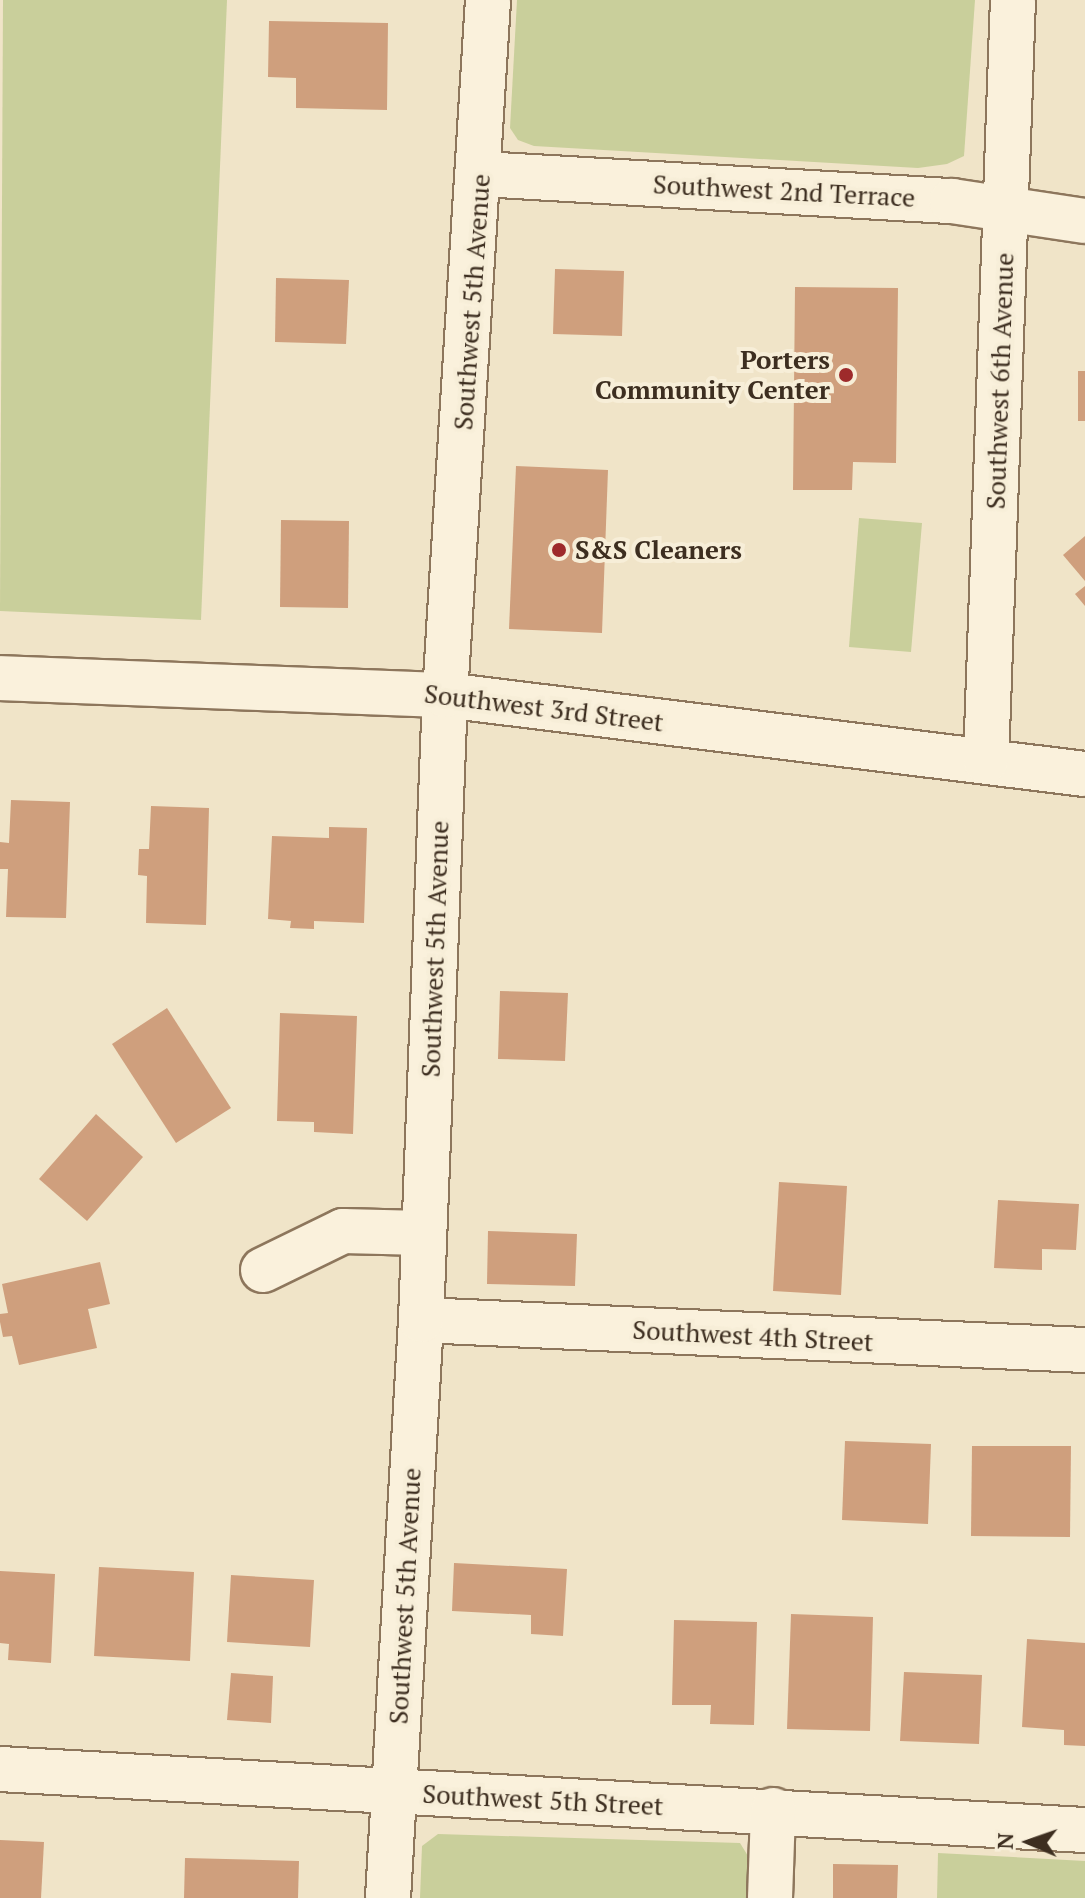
<!DOCTYPE html>
<style>
body{margin:0}
#map{position:relative;width:1085px;height:1898px;overflow:hidden;background:#f0e4c8;font-family:"PT Serif",serif}
div>[style]{position:absolute}
[style*='--x']{left:calc(var(--x)*1px);top:calc(var(--y)*1px);width:calc(var(--w)*1px);rotate:calc(var(--a)*1deg)}
.green>*{inset:0;background:#c9cf9b}
.building>*{inset:0;background:#cf9f7d}
.roads{filter:drop-shadow(2px 0 #8d765c) drop-shadow(-2px 0 #8d765c) drop-shadow(0 2px #8d765c) drop-shadow(0 -2px #8d765c)}
.minor>*{height:44px;margin:-22px;padding:0 22px;transform-origin:22px;border-radius:22px;background:#faf1dc}
.dots>*{width:22px;height:22px;translate:-50% -50%;box-sizing:border-box;border:4px solid #f7eed8;border-radius:50%}
span{translate:-50% -50%;white-space:nowrap;text-align:center;line-height:1.15;-webkit-text-stroke:8px #f7eed8;paint-order:stroke}
.street-label{font-size:26px;color:#3d2e20}
.poi-label{font-size:26px;color:#3d2e20;font-weight:700}
.right{translate:-100% -50%;text-align:right}
.left{translate:0 -50%;text-align:left}
.north{position:absolute;left:989px;top:1802px;width:80px;height:80px;-webkit-text-stroke:6px #f7eed8;paint-order:stroke;rotate:272deg;font-size:22px;font-weight:700;line-height:32px;text-align:center;color:#3d2e20}
.north::after{content:'';display:block;margin:auto;width:28px;height:36px;background:#3d2e20;clip-path:polygon(50% 0,100% 100%,50% 72%,0 100%)}
</style>
<div id="map">
<div class="green">
<i style="clip-path:polygon(3px 0,227px 0,201px 620px,0 611px)"></i>
<i style="clip-path:polygon(517px 0,975px 0,964px 156px,947px 164px,918px 168px,534px 146px,518px 140px,510px 128px)"></i>
<i style="clip-path:polygon(859px 518px,922px 523px,911px 652px,849px 647px)"></i>
<i style="clip-path:polygon(438px 1834px,740px 1843px,748px 1856px,746px 1898px,420px 1898px,422px 1846px)"></i>
<i style="clip-path:polygon(938px 1853px,1085px 1861px,1085px 1898px,937px 1898px)"></i>
</div>
<div class="building">
<i style="clip-path:polygon(269px 21px,388px 23px,387px 110px,296px 108px,296px 78px,268px 77px)"></i>
<i style="clip-path:polygon(555px 269px,624px 271px,622px 336px,553px 334px)"></i>
<i style="clip-path:polygon(276px 278px,349px 280px,346px 344px,275px 342px)"></i>
<i style="clip-path:polygon(795px 287px,898px 288px,896px 463px,853px 462px,852px 490px,793px 490px)"></i>
<i style="clip-path:polygon(1078px 371px,1085px 371px,1085px 421px,1078px 421px)"></i>
<i style="clip-path:polygon(516px 466px,608px 470px,602px 633px,509px 629px)"></i>
<i style="clip-path:polygon(281px 520px,349px 521px,348px 608px,280px 607px)"></i>
<i style="clip-path:polygon(1085px 536px,1085px 581px,1063px 555px)"></i>
<i style="clip-path:polygon(1085px 586px,1085px 606px,1075px 594px)"></i>
<i style="clip-path:polygon(11px 800px,70px 802px,66px 918px,6px 917px,8px 869px,0 869px,0 842px,9px 843px)"></i>
<i style="clip-path:polygon(151px 806px,209px 808px,206px 925px,146px 923px,147px 876px,138px 875px,139px 849px,149px 849px)"></i>
<i style="clip-path:polygon(329px 827px,367px 828px,364px 923px,314px 921px,314px 929px,290px 928px,291px 921px,268px 919px,272px 836px,329px 838px)"></i>
<i style="clip-path:polygon(500px 991px,568px 993px,565px 1061px,498px 1059px)"></i>
<i style="clip-path:polygon(167px 1008px,231px 1108px,176px 1143px,112px 1044px)"></i>
<i style="clip-path:polygon(280px 1013px,357px 1016px,353px 1134px,314px 1132px,314px 1122px,277px 1121px)"></i>
<i style="clip-path:polygon(96px 1114px,143px 1157px,87px 1221px,39px 1179px)"></i>
<i style="clip-path:polygon(779px 1182px,847px 1186px,841px 1295px,773px 1291px)"></i>
<i style="clip-path:polygon(998px 1200px,1079px 1204px,1076px 1250px,1042px 1249px,1042px 1270px,994px 1268px)"></i>
<i style="clip-path:polygon(488px 1231px,577px 1234px,575px 1286px,487px 1284px)"></i>
<i style="clip-path:polygon(100px 1262px,110px 1304px,88px 1309px,97px 1348px,19px 1365px,12px 1336px,3px 1337px,0 1322px,0 1314px,8px 1313px,2px 1284px)"></i>
<i style="clip-path:polygon(845px 1441px,931px 1444px,928px 1524px,842px 1520px)"></i>
<i style="clip-path:polygon(972px 1446px,1071px 1446px,1070px 1537px,971px 1536px)"></i>
<i style="clip-path:polygon(454px 1563px,567px 1569px,563px 1636px,531px 1634px,531px 1615px,452px 1611px)"></i>
<i style="clip-path:polygon(99px 1567px,194px 1572px,190px 1661px,94px 1656px)"></i>
<i style="clip-path:polygon(0 1571px,55px 1574px,51px 1663px,8px 1660px,9px 1644px,0 1643px)"></i>
<i style="clip-path:polygon(231px 1575px,314px 1580px,310px 1647px,227px 1642px)"></i>
<i style="clip-path:polygon(791px 1614px,873px 1617px,870px 1731px,787px 1729px)"></i>
<i style="clip-path:polygon(674px 1620px,757px 1622px,754px 1725px,710px 1724px,711px 1705px,672px 1705px)"></i>
<i style="clip-path:polygon(1027px 1639px,1085px 1643px,1085px 1746px,1064px 1745px,1064px 1730px,1022px 1727px)"></i>
<i style="clip-path:polygon(904px 1672px,982px 1675px,979px 1744px,900px 1741px)"></i>
<i style="clip-path:polygon(231px 1673px,273px 1676px,271px 1723px,227px 1720px)"></i>
<i style="clip-path:polygon(0 1840px,44px 1842px,41px 1898px,0 1898px)"></i>
<i style="clip-path:polygon(185px 1858px,299px 1861px,298px 1898px,184px 1898px)"></i>
<i style="clip-path:polygon(833px 1864px,898px 1865px,897px 1898px,833px 1898px)"></i>
</div>
<div class="roads">
<div class="minor">
<i style="--x:481;--y:174;--w:472;--a:3.3"></i>
<i style="--x:952;--y:201;--w:134;--a:8.6"></i>
<i style="--x:0;--y:678;--w:445;--a:2.2"></i>
<i style="--x:445;--y:695;--w:645;--a:7.04"></i>
<i style="--x:986;--y:761;--w:761;--a:-87.97"></i>
<i style="--x:263;--y:1270;--w:89;--a:-26"></i>
<i style="--x:343;--y:1231;--w:80;--a:1.4"></i>
<i style="--x:421;--y:1320;--w:665;--a:2.59"></i>
<i style="--x:0;--y:1769;--w:1087;--a:3.22"></i>
<i style="--x:388;--y:1898;--w:579;--a:-86.73"></i>
<i style="--x:421;--y:1320;--w:625;--a:-87.8"></i>
<i style="--x:445;--y:695;--w:696;--a:-86.46"></i>
<i style="--x:770;--y:1898;--w:88;--a:-88"></i>
</div>
</div>
<div class="dots">
<i style="left:846px;top:375px;background:#9e2a2b"></i>
<i style="left:559px;top:550px;background:#9e2a2b"></i>
</div>
<div class="street-label">
<span style="left:784px;top:191px;rotate:3deg">Southwest 2nd Terrace</span>
<span style="left:472px;top:302px;rotate:-86deg">Southwest 5th Avenue</span>
<span style="left:1000px;top:381px;rotate:-88deg">Southwest 6th Avenue</span>
<span style="left:544px;top:708px;rotate:7deg">Southwest 3rd Street</span>
<span style="left:435px;top:949px;rotate:-88deg">Southwest 5th Avenue</span>
<span style="left:753px;top:1336px;rotate:3deg">Southwest 4th Street</span>
<span style="left:405px;top:1596px;rotate:-87deg">Southwest 5th Avenue</span>
<span style="left:543px;top:1800px;rotate:3deg">Southwest 5th Street</span>
</div>
<div class="poi-label">
<span class="right" style="left:830px;top:375px">Porters<br>Community Center</span>
<span class="left" style="left:575px;top:550px">S&amp;S Cleaners</span>
</div>
<div class="north">N</div>
</div>
